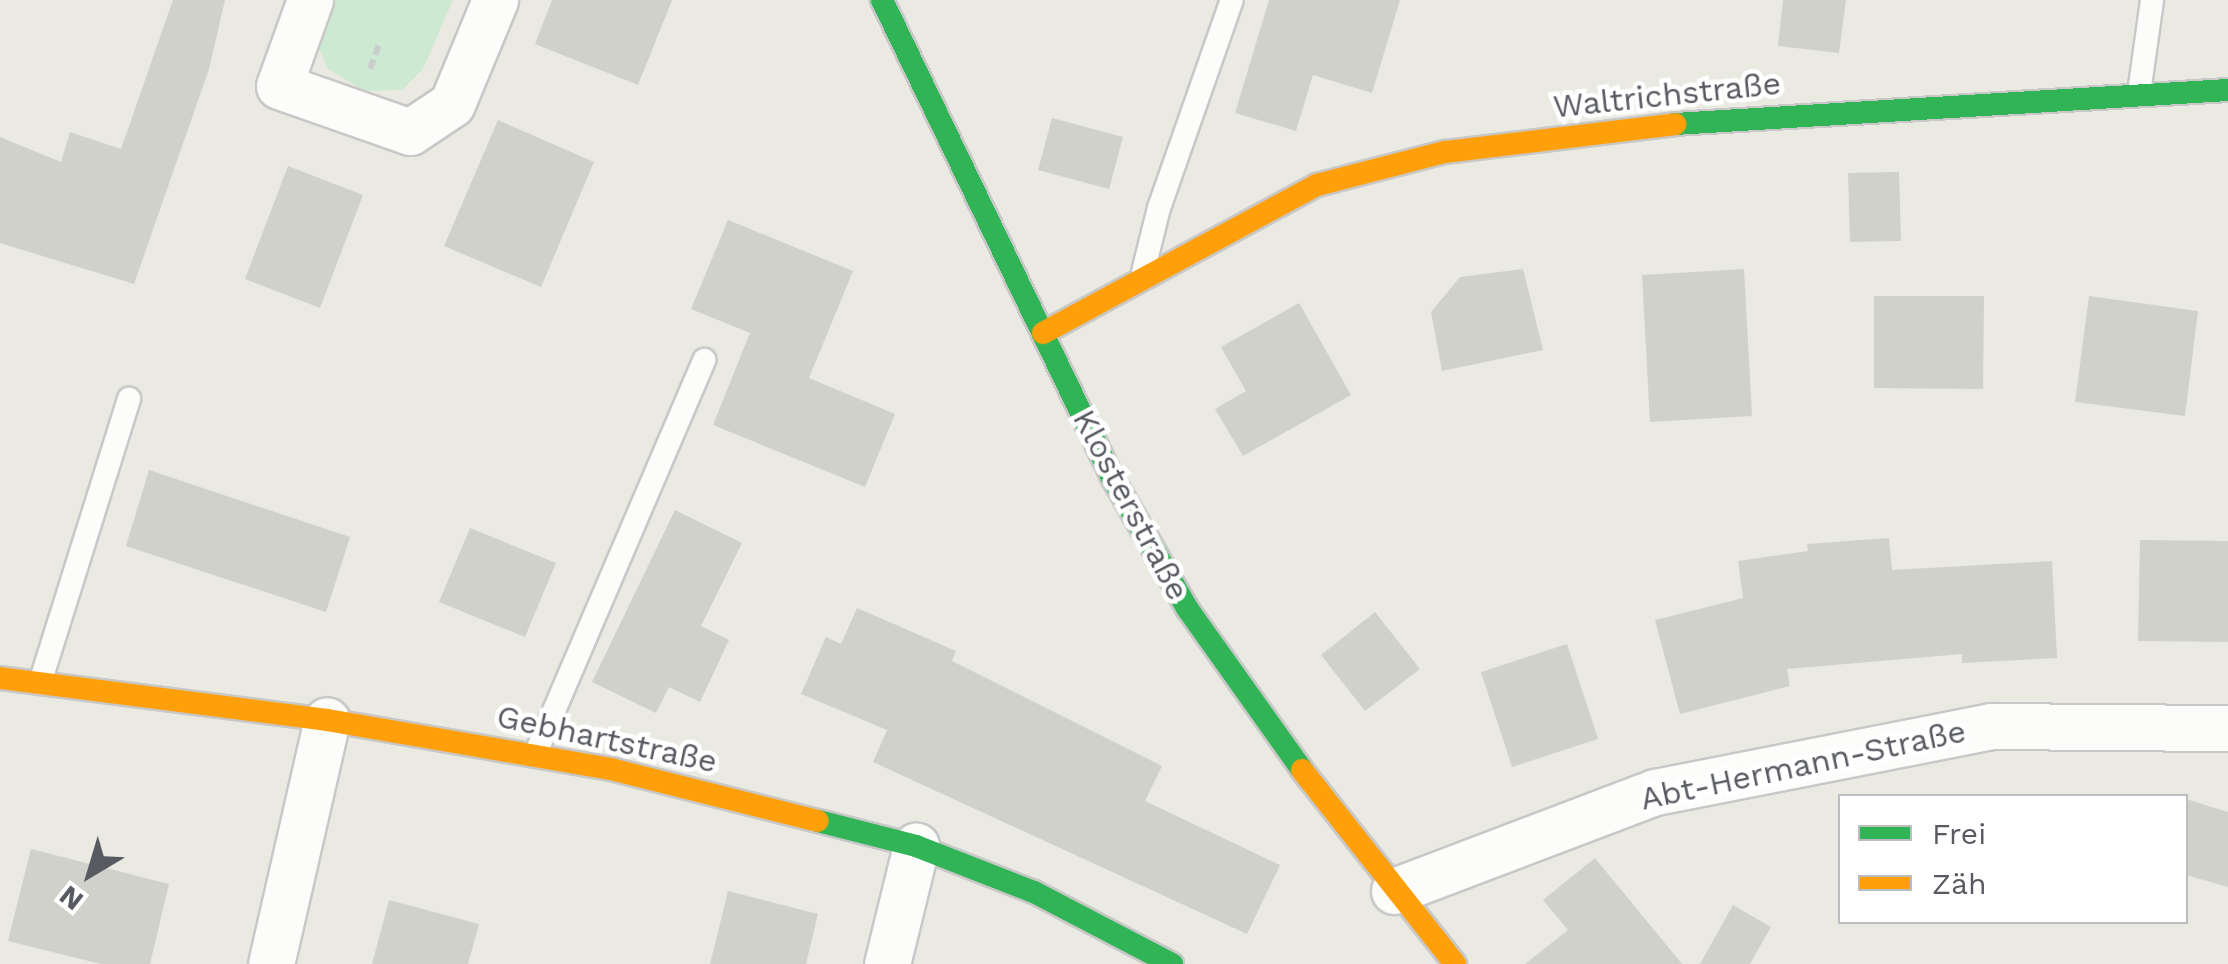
<!DOCTYPE html>
<meta charset="utf-8">
<style>
body{margin:0}
#map{position:relative;width:2228px;height:964px;overflow:hidden;background:#eaeae2;font-family:"Work Sans",sans-serif}
div>[style]{position:absolute}
[style*='--x']{left:calc(var(--x)*1px);top:calc(var(--y)*1px);width:calc(var(--w)*1px);rotate:calc(var(--a)*1deg)}
.green>*{inset:0;background:#cee9d1}
.building>*{inset:0;background:#d1d1cc}
.path>*{height:6px;margin-top:-3px;transform-origin:0;background:repeating-linear-gradient(90deg,#c7cecc 0 10px,transparent 0 15px)}
.roads{filter:drop-shadow(2px 0 #c7c8c7) drop-shadow(-2px 0 #c7c8c7) drop-shadow(0 2px #c7c8c7) drop-shadow(0 -2px #c7c8c7)}
.lane>*{height:22px;margin:-11px;padding:0 11px;transform-origin:11px;border-radius:11px;background:#fcfcfb}
.street>*{height:45px;margin:-22.5px;padding:0 22.5px;transform-origin:22.5px;border-radius:22.5px;background:#fcfcfb}
.fast>*{height:22px;margin:-11px;padding:0 11px;transform-origin:11px;border-radius:11px;background:#30b455}
.slow>*{height:22px;margin:-11px;padding:0 11px;transform-origin:11px;border-radius:11px;background:#ff9f0a}
span{translate:-50% -50%;white-space:nowrap;text-align:center;line-height:1.15;-webkit-text-stroke:9px #fff;paint-order:stroke}
.street-label{font-size:32px;color:#585a62}
.legend{position:absolute;left:1838px;top:794px;width:350px;height:130px;box-sizing:border-box;background:#fff;border:2px solid #bcbdc0;margin:0;padding:12px 18px;list-style:none;font-size:30px;color:#585a62}
.legend li{display:flex;align-items:center;gap:20px;height:50px}
.legend b{width:50px;border:2px solid #bcbdc0}
.north{position:absolute;left:40px;top:824px;width:100px;height:100px;-webkit-text-stroke:8px #fff;paint-order:stroke;rotate:218deg;font-size:28px;font-weight:700;line-height:40px;text-align:center;color:#585a62}
.north::after{content:'';display:block;margin:auto;width:35px;height:45px;background:#585a62;clip-path:polygon(50% 0,100% 100%,50% 72%,0 100%)}
</style>
<div id="map">
<div class="green">
<i style="clip-path:polygon(327px 0,453px 0,423px 69px,402px 90px,364px 91px,328px 69px,314px 36px)"></i>
</div>
<div class="building">
<i style="clip-path:polygon(173px 0,225px 0,209px 69px,134px 284px,0 243px,0 137px,61px 162px,70px 132px,121px 149px)"></i>
<i style="clip-path:polygon(552px 0,672px 0,638px 85px,535px 44px)"></i>
<i style="clip-path:polygon(1269px 0,1400px 0,1372px 93px,1313px 75px,1296px 131px,1235px 113px)"></i>
<i style="clip-path:polygon(1783px 0,1846px 0,1839px 53px,1778px 46px)"></i>
<i style="clip-path:polygon(1052px 118px,1123px 137px,1109px 189px,1038px 170px)"></i>
<i style="clip-path:polygon(498px 120px,594px 162px,541px 287px,444px 246px)"></i>
<i style="clip-path:polygon(288px 166px,363px 195px,320px 308px,245px 279px)"></i>
<i style="clip-path:polygon(1899px 172px,1901px 241px,1850px 242px,1848px 173px)"></i>
<i style="clip-path:polygon(728px 220px,853px 271px,809px 378px,895px 414px,865px 487px,713px 425px,750px 333px,691px 309px)"></i>
<i style="clip-path:polygon(1523px 269px,1543px 350px,1442px 371px,1431px 312px,1460px 277px)"></i>
<i style="clip-path:polygon(1744px 269px,1752px 416px,1650px 422px,1642px 275px)"></i>
<i style="clip-path:polygon(1874px 296px,1984px 296px,1983px 389px,1874px 388px)"></i>
<i style="clip-path:polygon(2089px 296px,2198px 311px,2185px 416px,2075px 402px)"></i>
<i style="clip-path:polygon(1299px 303px,1351px 395px,1243px 456px,1215px 409px,1246px 391px,1221px 347px)"></i>
<i style="clip-path:polygon(149px 470px,350px 537px,326px 612px,126px 546px)"></i>
<i style="clip-path:polygon(675px 510px,742px 543px,701px 626px,729px 640px,700px 702px,669px 687px,656px 713px,592px 682px)"></i>
<i style="clip-path:polygon(470px 528px,556px 563px,525px 637px,439px 602px)"></i>
<i style="clip-path:polygon(1889px 538px,1892px 570px,2052px 561px,2057px 658px,1962px 663px,1962px 654px,1787px 669px,1790px 686px,1680px 714px,1655px 620px,1743px 598px,1738px 561px,1808px 551px,1807px 544px)"></i>
<i style="clip-path:polygon(2140px 540px,2228px 541px,2228px 642px,2138px 641px)"></i>
<i style="clip-path:polygon(857px 608px,956px 651px,952px 661px,1162px 766px,1145px 801px,1280px 865px,1247px 934px,873px 762px,887px 730px,801px 694px,826px 637px,841px 644px)"></i>
<i style="clip-path:polygon(1375px 612px,1420px 669px,1365px 711px,1321px 655px)"></i>
<i style="clip-path:polygon(1567px 644px,1598px 739px,1512px 767px,1481px 672px)"></i>
<i style="clip-path:polygon(2186px 799px,2228px 812px,2228px 887px,2186px 875px)"></i>
<i style="clip-path:polygon(31px 849px,169px 884px,150px 964px,101px 964px,8px 941px)"></i>
<i style="clip-path:polygon(1595px 858px,1682px 964px,1525px 964px,1568px 930px,1543px 900px)"></i>
<i style="clip-path:polygon(728px 891px,818px 914px,806px 964px,710px 964px)"></i>
<i style="clip-path:polygon(389px 900px,479px 924px,468px 964px,372px 964px)"></i>
<i style="clip-path:polygon(1733px 905px,1771px 927px,1750px 964px,1700px 964px)"></i>
</div>
<div class="path">
<i style="--x:370;--y:69;--w:29;--a:-70"></i>
</div>
<div class="roads">
<div class="lane">
<i style="--x:2139;--y:93;--w:94;--a:-82"></i>
<i style="--x:1143;--y:272;--w:66;--a:-76"></i>
<i style="--x:1159;--y:208;--w:220;--a:-70.7"></i>
<i style="--x:40;--y:683;--w:298;--a:-72.6"></i>
<i style="--x:535;--y:755;--w:430;--a:-66.8"></i>
</div>
<div class="street">
<i style="--x:310;--y:0;--w:91;--a:109.8"></i>
<i style="--x:279;--y:86;--w:139;--a:19.3"></i>
<i style="--x:410;--y:132;--w:50;--a:-33.7"></i>
<i style="--x:452;--y:104;--w:113;--a:-67.5"></i>
<i style="--x:1394;--y:891;--w:279;--a:-20.8"></i>
<i style="--x:1655;--y:792;--w:342;--a:-11.1"></i>
<i style="--x:1991;--y:726;--w:237;--a:0.5"></i>
<i style="--x:271;--y:964;--w:250;--a:-77.1"></i>
<i style="--x:887;--y:964;--w:122;--a:-76.2"></i>
</div>
<div class="fast">
<i style="--x:882;--y:0;--w:530;--a:64.26"></i>
<i style="--x:1112;--y:477;--w:151;--a:60.2"></i>
<i style="--x:1187;--y:608;--w:199;--a:54.6"></i>
<i style="--x:1675;--y:124;--w:554;--a:-3.52"></i>
<i style="--x:818;--y:821;--w:101;--a:14.3"></i>
<i style="--x:916;--y:846;--w:127;--a:21.3"></i>
<i style="--x:1034;--y:892;--w:156;--a:27.6"></i>
</div>
<div class="slow">
<i style="--x:1043;--y:333;--w:311;--a:-28.4"></i>
<i style="--x:1317;--y:185;--w:132;--a:-14.5"></i>
<i style="--x:1445;--y:152;--w:232;--a:-6.9"></i>
<i style="--x:0;--y:678;--w:330;--a:7.3"></i>
<i style="--x:327;--y:720;--w:288;--a:9.8"></i>
<i style="--x:611;--y:769;--w:213;--a:14.1"></i>
<i style="--x:1302;--y:770;--w:247;--a:51.7"></i>
</div>
</div>
<div class="street-label">
<span style="left:1667px;top:95px;rotate:-6deg">Waltrichstraße</span>
<span style="left:1131px;top:505px;rotate:62deg">Klosterstraße</span>
<span style="left:607px;top:739px;rotate:12deg">Gebhartstraße</span>
<span style="left:1803px;top:765px;rotate:-12deg">Abt-Hermann-Straße</span>
</div>
<ul class="legend">
<li><b style="height:12px;background:#30b455"></b>Frei</li>
<li><b style="height:12px;background:#ff9f0a"></b>Zäh</li>
</ul>
<div class="north">N</div>
</div>
